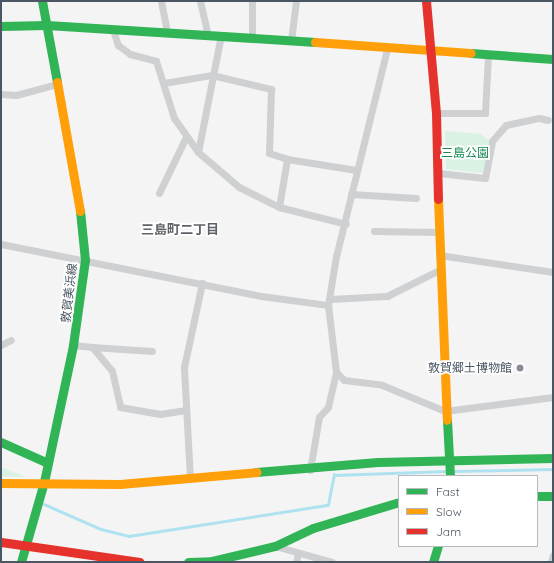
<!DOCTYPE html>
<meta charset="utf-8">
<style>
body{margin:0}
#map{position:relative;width:554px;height:563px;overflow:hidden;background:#f4f4f4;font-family:Quicksand,"Noto Sans JP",sans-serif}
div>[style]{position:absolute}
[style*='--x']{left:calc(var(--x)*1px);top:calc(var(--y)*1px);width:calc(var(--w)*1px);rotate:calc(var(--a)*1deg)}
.green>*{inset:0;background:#d9f2e3}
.stream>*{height:2.5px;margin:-1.25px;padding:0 1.25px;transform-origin:1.25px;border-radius:1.25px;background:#aee2f0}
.street>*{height:7px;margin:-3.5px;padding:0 3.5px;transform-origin:3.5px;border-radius:3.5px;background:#ced0d2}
.fast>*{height:9px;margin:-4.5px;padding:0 4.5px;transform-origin:4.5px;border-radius:4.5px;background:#30b455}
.slow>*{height:9px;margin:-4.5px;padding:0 4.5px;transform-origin:4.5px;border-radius:4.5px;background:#ff9f0a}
.jam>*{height:9px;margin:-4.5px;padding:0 4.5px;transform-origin:4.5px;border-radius:4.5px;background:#e5322d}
.dots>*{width:11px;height:11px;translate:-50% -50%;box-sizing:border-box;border:2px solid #fff;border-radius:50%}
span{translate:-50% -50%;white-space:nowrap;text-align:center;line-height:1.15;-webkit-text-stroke:3.5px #fff;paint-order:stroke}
.park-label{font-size:12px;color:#17864f}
.street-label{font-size:12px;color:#4a5661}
.poi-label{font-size:12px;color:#4a5661}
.right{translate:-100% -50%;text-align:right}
.neighbourhood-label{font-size:13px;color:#5f6368;font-weight:700}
.frame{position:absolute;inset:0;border:2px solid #4a5661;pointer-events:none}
.legend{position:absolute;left:398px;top:475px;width:140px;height:72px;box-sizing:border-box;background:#fff;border:1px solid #b7bbc0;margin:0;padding:5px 7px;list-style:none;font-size:12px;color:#4a5661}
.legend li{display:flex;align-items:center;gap:8px;height:20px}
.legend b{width:20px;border:1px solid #b7bbc0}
</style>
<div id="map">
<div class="green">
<i style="clip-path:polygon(445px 131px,480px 134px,489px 140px,483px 173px,446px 169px)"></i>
<i style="clip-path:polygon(1px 467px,26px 477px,1px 477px)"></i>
</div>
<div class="stream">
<i style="--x:453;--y:471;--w:100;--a:-1.1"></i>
<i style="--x:44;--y:504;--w:62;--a:23.7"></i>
<i style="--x:101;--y:529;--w:29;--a:14"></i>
<i style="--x:129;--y:536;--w:201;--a:-8.9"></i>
<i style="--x:328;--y:505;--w:31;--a:-79"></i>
<i style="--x:334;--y:475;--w:114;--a:-2"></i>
</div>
<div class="street">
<i style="--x:161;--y:1;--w:33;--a:79"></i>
<i style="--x:200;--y:1;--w:35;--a:77"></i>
<i style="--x:252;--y:1;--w:36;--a:90"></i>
<i style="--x:113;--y:30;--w:16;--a:72"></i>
<i style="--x:118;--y:45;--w:15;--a:37"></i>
<i style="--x:130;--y:54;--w:27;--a:15"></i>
<i style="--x:156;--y:61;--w:60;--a:72.5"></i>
<i style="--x:174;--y:118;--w:42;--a:54.8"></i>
<i style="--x:221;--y:35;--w:119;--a:101.1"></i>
<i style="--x:198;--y:152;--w:54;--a:40.5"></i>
<i style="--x:239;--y:187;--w:45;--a:26.6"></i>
<i style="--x:279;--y:207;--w:69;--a:14.2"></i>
<i style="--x:291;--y:41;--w:40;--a:-82.9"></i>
<i style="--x:387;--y:49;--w:213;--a:103.8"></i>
<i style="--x:336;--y:256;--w:50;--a:99.3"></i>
<i style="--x:328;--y:305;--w:67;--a:83.2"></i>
<i style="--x:336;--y:372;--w:11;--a:45"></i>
<i style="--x:344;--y:380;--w:38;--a:7"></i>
<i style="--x:382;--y:385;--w:68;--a:22.4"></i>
<i style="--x:445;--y:411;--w:109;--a:-7.4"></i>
<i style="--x:164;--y:83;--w:49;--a:-9.5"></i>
<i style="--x:212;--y:75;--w:61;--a:13.3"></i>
<i style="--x:271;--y:89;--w:64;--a:91.8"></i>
<i style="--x:269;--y:153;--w:19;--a:18"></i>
<i style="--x:1;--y:94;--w:15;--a:4"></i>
<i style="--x:16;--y:95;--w:42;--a:-15"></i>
<i style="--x:436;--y:113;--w:49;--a:0"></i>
<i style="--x:485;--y:113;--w:58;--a:-87"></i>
<i style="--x:438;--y:173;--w:47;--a:6.1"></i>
<i style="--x:485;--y:178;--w:38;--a:-79"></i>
<i style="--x:492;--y:141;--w:21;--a:-49"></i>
<i style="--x:506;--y:125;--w:34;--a:-12"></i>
<i style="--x:539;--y:118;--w:9;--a:13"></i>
<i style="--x:159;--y:193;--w:62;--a:-64.3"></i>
<i style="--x:351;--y:194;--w:65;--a:3.5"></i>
<i style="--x:279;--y:207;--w:49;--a:-80.5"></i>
<i style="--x:287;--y:159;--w:70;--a:9.1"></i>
<i style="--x:374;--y:231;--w:65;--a:0.9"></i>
<i style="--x:1;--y:244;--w:265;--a:11.3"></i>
<i style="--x:261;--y:296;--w:68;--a:7.7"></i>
<i style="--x:439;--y:255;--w:115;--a:8.5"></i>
<i style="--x:330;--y:299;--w:57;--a:-3"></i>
<i style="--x:387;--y:296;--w:58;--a:-26.6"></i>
<i style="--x:1;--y:345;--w:11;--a:-27"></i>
<i style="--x:73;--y:345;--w:19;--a:6"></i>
<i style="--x:92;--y:347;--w:31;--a:50"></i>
<i style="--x:112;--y:371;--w:37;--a:77"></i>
<i style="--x:120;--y:407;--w:41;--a:9.9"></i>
<i style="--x:160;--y:414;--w:26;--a:-9"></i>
<i style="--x:92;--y:347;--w:60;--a:3.8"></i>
<i style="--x:310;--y:470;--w:54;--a:-80.4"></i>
<i style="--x:319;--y:417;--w:13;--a:-48"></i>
<i style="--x:328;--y:407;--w:36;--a:-77"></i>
<i style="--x:190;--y:479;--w:112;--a:-93.1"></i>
<i style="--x:184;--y:367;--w:86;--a:-77.9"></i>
<i style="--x:275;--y:546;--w:59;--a:15.7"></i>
<i style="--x:296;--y:562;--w:9;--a:-77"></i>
<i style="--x:551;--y:562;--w:7;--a:-74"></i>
</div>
<div class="fast">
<i style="--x:42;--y:1;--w:82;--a:79.5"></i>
<i style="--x:1;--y:26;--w:46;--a:-1.2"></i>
<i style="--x:47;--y:25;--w:269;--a:3.6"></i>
<i style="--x:471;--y:53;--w:82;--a:4.2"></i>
<i style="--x:447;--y:420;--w:56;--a:86.9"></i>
<i style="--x:1;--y:442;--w:51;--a:24.1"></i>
<i style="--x:256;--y:472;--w:122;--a:-4.7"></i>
<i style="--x:378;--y:462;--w:175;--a:-1.3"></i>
<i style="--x:537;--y:496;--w:16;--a:0"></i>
<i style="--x:21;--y:562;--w:83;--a:-74"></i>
<i style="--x:44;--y:482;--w:140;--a:-78"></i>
<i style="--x:73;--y:345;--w:86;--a:-82"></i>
<i style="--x:85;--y:260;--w:49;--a:-95.8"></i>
<i style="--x:188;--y:562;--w:24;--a:-2"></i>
<i style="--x:212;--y:561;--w:65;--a:-13.4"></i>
<i style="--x:275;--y:546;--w:42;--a:-25.3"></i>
<i style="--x:313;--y:528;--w:90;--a:-16.8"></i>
<i style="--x:433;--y:562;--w:17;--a:-73"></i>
</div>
<div class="slow">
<i style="--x:315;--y:42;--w:156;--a:4"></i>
<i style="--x:57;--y:82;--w:131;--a:79.9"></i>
<i style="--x:438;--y:199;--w:221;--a:87.7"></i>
<i style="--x:1;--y:483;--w:119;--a:0.5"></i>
<i style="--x:120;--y:484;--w:137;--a:-5"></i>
</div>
<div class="jam">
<i style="--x:426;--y:1;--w:112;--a:84.9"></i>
<i style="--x:436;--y:113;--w:86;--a:88.7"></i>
<i style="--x:1;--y:542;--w:140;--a:8.2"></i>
</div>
<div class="dots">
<i style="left:520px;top:368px;background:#868d94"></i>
</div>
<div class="park-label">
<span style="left:465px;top:153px">三島公園</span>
</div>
<div class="street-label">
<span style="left:69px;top:293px;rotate:-83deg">敦賀美浜線</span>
</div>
<div class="poi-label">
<span class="right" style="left:512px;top:368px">敦賀郷土博物館</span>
</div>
<div class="neighbourhood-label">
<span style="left:180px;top:229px">三島町二丁目</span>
</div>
<div class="frame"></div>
<ul class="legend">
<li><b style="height:5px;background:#30b455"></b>Fast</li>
<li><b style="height:5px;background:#ff9f0a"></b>Slow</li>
<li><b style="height:5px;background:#e5322d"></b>Jam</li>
</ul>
</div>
